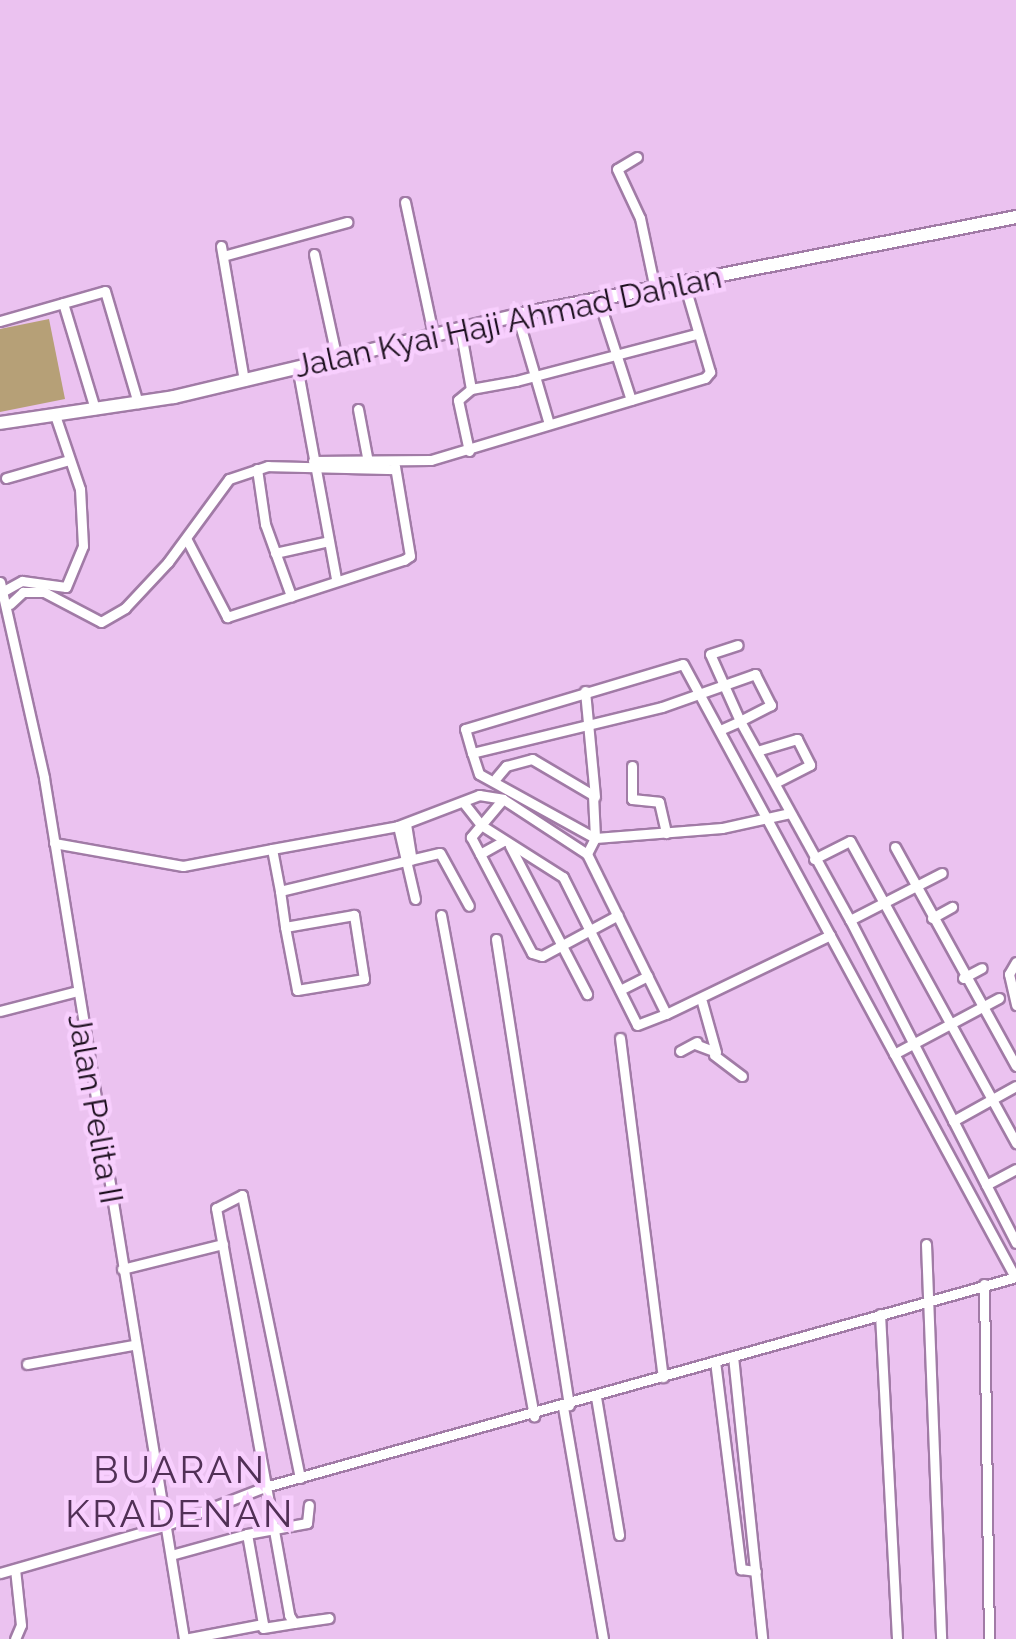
<!DOCTYPE html>
<style>
body{margin:0}
#map{position:relative;width:1016px;height:1639px;overflow:hidden;background:#ebc2f0;font-family:Raleway,sans-serif}
div>[style]{position:absolute}
[style*='--x']{left:calc(var(--x)*1px);top:calc(var(--y)*1px);width:calc(var(--w)*1px);rotate:calc(var(--a)*1deg)}
.green>*{inset:0;background:#b6a077}
.roads{filter:drop-shadow(2px 0 #a17ba6) drop-shadow(-2px 0 #a17ba6) drop-shadow(0 2px #a17ba6) drop-shadow(0 -2px #a17ba6)}
.street>*{height:9px;margin:-4.5px;padding:0 4.5px;transform-origin:4.5px;border-radius:4.5px;background:#fff}
.secondary>*{height:12px;margin:-6px;padding:0 6px;transform-origin:6px;border-radius:6px;background:#fff}
span{translate:-50% -50%;white-space:nowrap;text-align:center;line-height:1.15;-webkit-text-stroke:9px #f8cffe;paint-order:stroke}
.street-label{font-size:32px;color:#1e1020}
.quarter-label{font-size:38px;color:#513056;letter-spacing:2.5px}
</style>
<div id="map">
<div class="green">
<i style="clip-path:polygon(49px 319px,65px 399px,0 412px,0 329px)"></i>
</div>
<div class="roads">
<div class="street">
<i style="--x:637;--y:157;--w:23;--a:149"></i>
<i style="--x:617;--y:169;--w:54;--a:64.9"></i>
<i style="--x:640;--y:218;--w:73;--a:78.1"></i>
<i style="--x:405;--y:202;--w:135;--a:78"></i>
<i style="--x:221;--y:246;--w:137;--a:80.3"></i>
<i style="--x:314;--y:254;--w:103;--a:77.7"></i>
<i style="--x:223;--y:256;--w:129;--a:-15.3"></i>
<i style="--x:599;--y:301;--w:104;--a:72.1"></i>
<i style="--x:63;--y:303;--w:111;--a:73.2"></i>
<i style="--x:0;--y:321;--w:109;--a:-15.9"></i>
<i style="--x:105;--y:291;--w:117;--a:73.6"></i>
<i style="--x:460;--y:328;--w:62;--a:79.8"></i>
<i style="--x:471;--y:389;--w:46;--a:-10.1"></i>
<i style="--x:516;--y:381;--w:20;--a:-15"></i>
<i style="--x:535;--y:376;--w:64;--a:-106.4"></i>
<i style="--x:297;--y:366;--w:216;--a:79.6"></i>
<i style="--x:358;--y:409;--w:54;--a:79.3"></i>
<i style="--x:549;--y:424;--w:50;--a:-106.3"></i>
<i style="--x:535;--y:376;--w:166;--a:-14.6"></i>
<i style="--x:469;--y:451;--w:52;--a:-102.2"></i>
<i style="--x:458;--y:400;--w:17;--a:-40"></i>
<i style="--x:313;--y:461;--w:118;--a:-0.5"></i>
<i style="--x:431;--y:460;--w:286;--a:-16.7"></i>
<i style="--x:705;--y:378;--w:8;--a:-50"></i>
<i style="--x:710;--y:372;--w:93;--a:-106.3"></i>
<i style="--x:257;--y:469;--w:56;--a:81.7"></i>
<i style="--x:265;--y:524;--w:77;--a:70.1"></i>
<i style="--x:6;--y:478;--w:66;--a:-15.9"></i>
<i style="--x:187;--y:540;--w:87;--a:62.5"></i>
<i style="--x:227;--y:617;--w:186;--a:-17.9"></i>
<i style="--x:404;--y:560;--w:7;--a:-34"></i>
<i style="--x:410;--y:556;--w:91;--a:-99.5"></i>
<i style="--x:275;--y:553;--w:55;--a:-12.5"></i>
<i style="--x:0;--y:582;--w:201;--a:77.3"></i>
<i style="--x:44;--y:778;--w:872;--a:80.76"></i>
<i style="--x:0;--y:593;--w:25;--a:-29"></i>
<i style="--x:22;--y:581;--w:44;--a:7.8"></i>
<i style="--x:66;--y:587;--w:44;--a:-67.5"></i>
<i style="--x:83;--y:546;--w:57;--a:-93"></i>
<i style="--x:80;--y:489;--w:78;--a:-108.7"></i>
<i style="--x:10;--y:604;--w:18;--a:-43"></i>
<i style="--x:23;--y:592;--w:21;--a:0"></i>
<i style="--x:44;--y:592;--w:64;--a:27.8"></i>
<i style="--x:101;--y:622;--w:28;--a:-30"></i>
<i style="--x:125;--y:608;--w:63;--a:-46.9"></i>
<i style="--x:168;--y:562;--w:103;--a:-53.7"></i>
<i style="--x:229;--y:479;--w:41;--a:-18.4"></i>
<i style="--x:268;--y:466;--w:125;--a:1.4"></i>
<i style="--x:585;--y:691;--w:106;--a:84.6"></i>
<i style="--x:720;--y:730;--w:22;--a:-24"></i>
<i style="--x:740;--y:721;--w:73;--a:-114.1"></i>
<i style="--x:710;--y:654;--w:29;--a:-18"></i>
<i style="--x:757;--y:751;--w:42;--a:-16.7"></i>
<i style="--x:797;--y:739;--w:29;--a:63"></i>
<i style="--x:810;--y:765;--w:39;--a:153"></i>
<i style="--x:472;--y:753;--w:25;--a:-106"></i>
<i style="--x:465;--y:729;--w:227;--a:-16.6"></i>
<i style="--x:683;--y:664;--w:697;--a:61.56"></i>
<i style="--x:632;--y:766;--w:33;--a:90"></i>
<i style="--x:632;--y:799;--w:27;--a:6"></i>
<i style="--x:659;--y:802;--w:32;--a:77"></i>
<i style="--x:496;--y:778;--w:16;--a:-50"></i>
<i style="--x:506;--y:766;--w:27;--a:-15"></i>
<i style="--x:532;--y:759;--w:71;--a:30.5"></i>
<i style="--x:593;--y:795;--w:43;--a:87.3"></i>
<i style="--x:595;--y:838;--w:18;--a:117"></i>
<i style="--x:587;--y:854;--w:178;--a:63.7"></i>
<i style="--x:666;--y:1014;--w:182;--a:-25.7"></i>
<i style="--x:503;--y:799;--w:50;--a:130.1"></i>
<i style="--x:471;--y:837;--w:131;--a:62.3"></i>
<i style="--x:532;--y:953;--w:10;--a:17"></i>
<i style="--x:542;--y:956;--w:86;--a:-28.3"></i>
<i style="--x:463;--y:802;--w:29;--a:52"></i>
<i style="--x:481;--y:825;--w:97;--a:32.4"></i>
<i style="--x:563;--y:877;--w:165;--a:63.4"></i>
<i style="--x:637;--y:1025;--w:31;--a:-21"></i>
<i style="--x:790;--y:813;--w:70;--a:167.6"></i>
<i style="--x:722;--y:828;--w:127;--a:175.5"></i>
<i style="--x:595;--y:838;--w:132;--a:-151.1"></i>
<i style="--x:479;--y:774;--w:22;--a:-108"></i>
<i style="--x:472;--y:753;--w:195;--a:-13.6"></i>
<i style="--x:662;--y:707;--w:99;--a:-19.5"></i>
<i style="--x:755;--y:674;--w:35;--a:63"></i>
<i style="--x:771;--y:705;--w:35;--a:153"></i>
<i style="--x:740;--y:721;--w:227;--a:61.1"></i>
<i style="--x:850;--y:920;--w:363;--a:62.8"></i>
<i style="--x:406;--y:824;--w:36;--a:81"></i>
<i style="--x:54;--y:843;--w:131;--a:10.1"></i>
<i style="--x:183;--y:866;--w:91;--a:-10.8"></i>
<i style="--x:272;--y:849;--w:43;--a:79.2"></i>
<i style="--x:280;--y:891;--w:164;--a:-13.4"></i>
<i style="--x:440;--y:853;--w:60;--a:61.3"></i>
<i style="--x:510;--y:846;--w:167;--a:62.5"></i>
<i style="--x:895;--y:847;--w:250;--a:61.1"></i>
<i style="--x:272;--y:849;--w:128;--a:-10.3"></i>
<i style="--x:480;--y:854;--w:26;--a:-29"></i>
<i style="--x:814;--y:859;--w:40;--a:-26.6"></i>
<i style="--x:850;--y:841;--w:345;--a:61.2"></i>
<i style="--x:280;--y:891;--w:36;--a:82"></i>
<i style="--x:285;--y:927;--w:64;--a:79.2"></i>
<i style="--x:297;--y:990;--w:68;--a:-9.3"></i>
<i style="--x:364;--y:979;--w:65;--a:-98.9"></i>
<i style="--x:354;--y:915;--w:70;--a:170.1"></i>
<i style="--x:415;--y:899;--w:75;--a:-103.1"></i>
<i style="--x:398;--y:826;--w:87;--a:-20.9"></i>
<i style="--x:479;--y:795;--w:24;--a:9"></i>
<i style="--x:503;--y:799;--w:100;--a:33.2"></i>
<i style="--x:441;--y:915;--w:510;--a:79.48"></i>
<i style="--x:932;--y:918;--w:23;--a:-29"></i>
<i style="--x:850;--y:920;--w:103;--a:-27.1"></i>
<i style="--x:496;--y:939;--w:472;--a:81.1"></i>
<i style="--x:1016;--y:962;--w:14;--a:120"></i>
<i style="--x:1009;--y:974;--w:32;--a:77"></i>
<i style="--x:963;--y:978;--w:21;--a:-28"></i>
<i style="--x:620;--y:990;--w:31;--a:-27"></i>
<i style="--x:0;--y:1011;--w:76;--a:-14.4"></i>
<i style="--x:620;--y:1038;--w:342;--a:82.8"></i>
<i style="--x:695;--y:1044;--w:22;--a:21"></i>
<i style="--x:716;--y:1052;--w:52;--a:-105.6"></i>
<i style="--x:680;--y:1051;--w:19;--a:-28"></i>
<i style="--x:894;--y:1054;--w:119;--a:-28.1"></i>
<i style="--x:714;--y:1055;--w:35;--a:37"></i>
<i style="--x:953;--y:1121;--w:72;--a:-29.1"></i>
<i style="--x:986;--y:1185;--w:34;--a:-28"></i>
<i style="--x:926;--y:1244;--w:395;--a:87.8"></i>
<i style="--x:122;--y:1269;--w:104;--a:-13.9"></i>
<i style="--x:984;--y:1284;--w:355;--a:89.2"></i>
<i style="--x:880;--y:1314;--w:325;--a:87"></i>
<i style="--x:733;--y:1356;--w:284;--a:84.1"></i>
<i style="--x:715;--y:1361;--w:210;--a:82.9"></i>
<i style="--x:741;--y:1569;--w:15;--a:8"></i>
<i style="--x:27;--y:1364;--w:108;--a:-10.2"></i>
<i style="--x:596;--y:1397;--w:140;--a:80.5"></i>
<i style="--x:563;--y:1407;--w:235;--a:80.2"></i>
<i style="--x:300;--y:1478;--w:289;--a:-101.6"></i>
<i style="--x:242;--y:1195;--w:29;--a:153"></i>
<i style="--x:216;--y:1208;--w:413;--a:79.8"></i>
<i style="--x:289;--y:1615;--w:9;--a:58"></i>
<i style="--x:294;--y:1623;--w:35;--a:-8"></i>
<i style="--x:247;--y:1534;--w:61;--a:-10.4"></i>
<i style="--x:307;--y:1523;--w:18;--a:-84"></i>
<i style="--x:171;--y:1555;--w:79;--a:-15.4"></i>
<i style="--x:247;--y:1534;--w:91;--a:79.9"></i>
<i style="--x:263;--y:1624;--w:80;--a:169.2"></i>
<i style="--x:0;--y:1573;--w:174;--a:-16"></i>
<i style="--x:167;--y:1525;--w:105;--a:-21.2"></i>
<i style="--x:265;--y:1487;--w:780;--a:-15.62"></i>
<i style="--x:263;--y:1628;--w:31;--a:-9"></i>
<i style="--x:15;--y:1639;--w:15;--a:-67"></i>
<i style="--x:21;--y:1625;--w:56;--a:-96.1"></i>
</div>
<div class="secondary">
<i style="--x:0;--y:423;--w:176;--a:-8.5"></i>
<i style="--x:174;--y:397;--w:353;--a:-13.4"></i>
<i style="--x:517;--y:315;--w:509;--a:-11.11"></i>
</div>
</div>
<div class="street-label">
<span style="left:508px;top:322px;rotate:-12deg">Jalan Kyai Haji Ahmad Dahlan</span>
<span style="left:95px;top:1109px;rotate:80deg">Jalan Pelita II</span>
</div>
<div class="quarter-label">
<span style="left:180px;top:1492px">BUARAN<br>KRADENAN</span>
</div>
</div>
